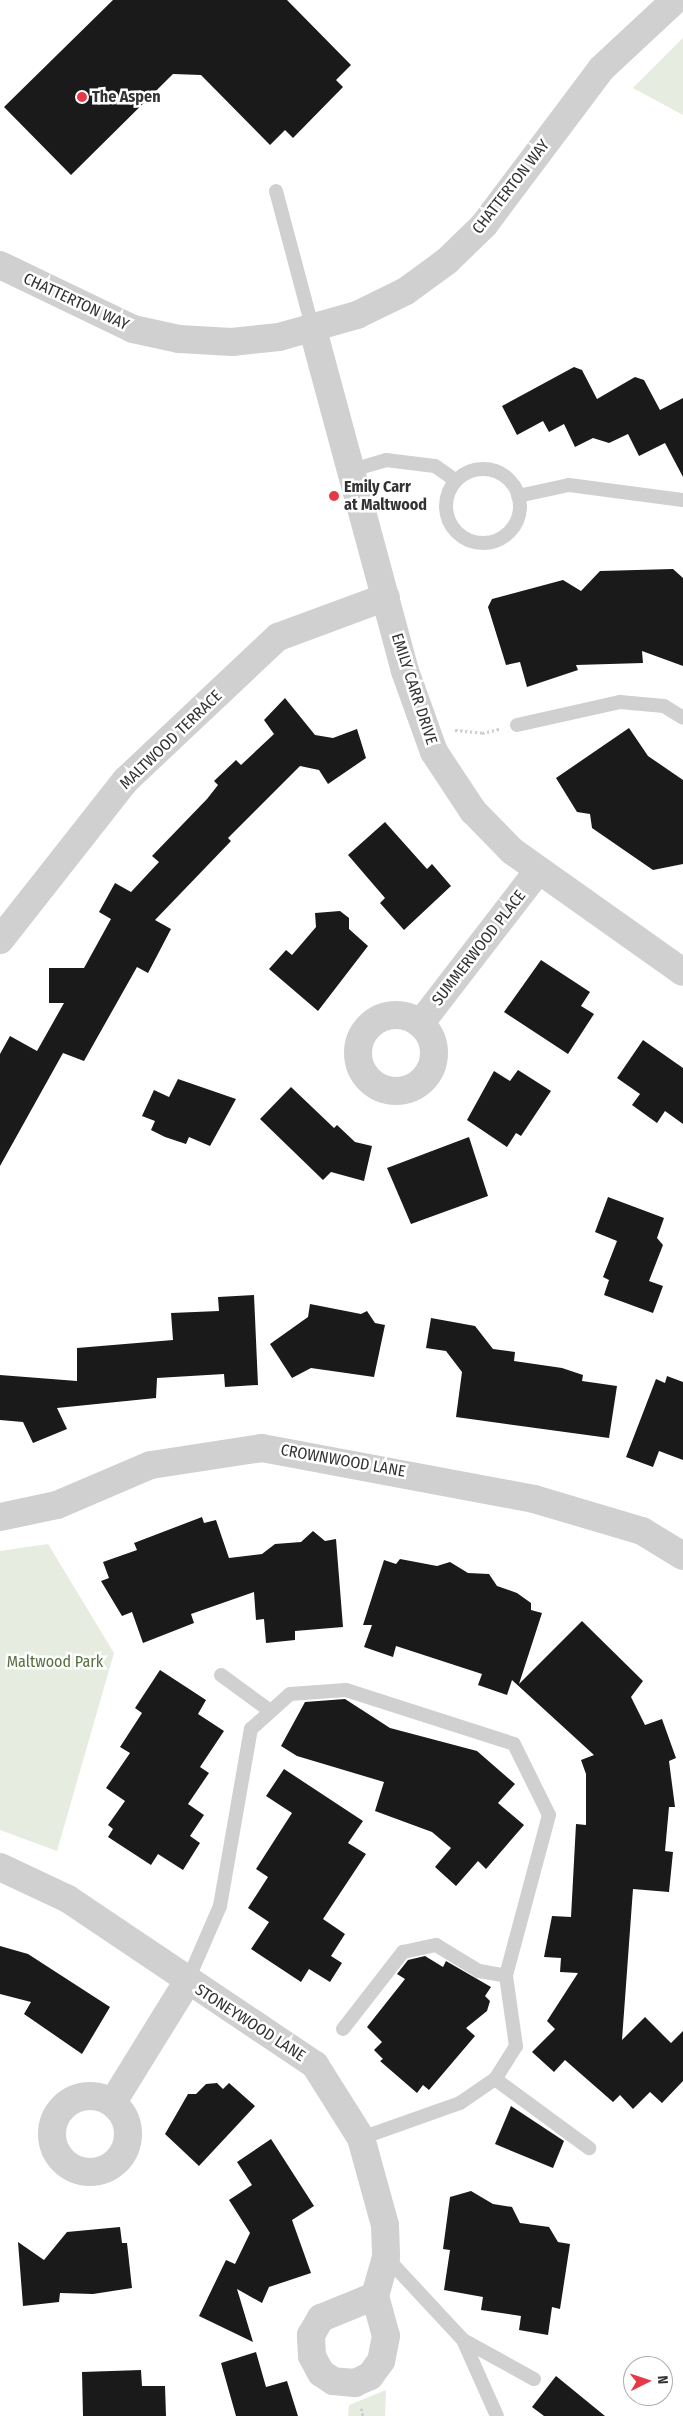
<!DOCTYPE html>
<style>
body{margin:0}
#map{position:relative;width:683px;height:2416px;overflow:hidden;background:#fff;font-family:"Fira Sans Condensed",sans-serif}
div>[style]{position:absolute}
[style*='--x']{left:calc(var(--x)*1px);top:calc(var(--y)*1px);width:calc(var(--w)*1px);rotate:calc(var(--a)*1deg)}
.green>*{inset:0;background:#e6ecdf}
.building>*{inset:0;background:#1a1a1a}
.path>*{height:3px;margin-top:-1.5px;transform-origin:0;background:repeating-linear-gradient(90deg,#cdcdcd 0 2.5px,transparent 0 5px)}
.service>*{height:14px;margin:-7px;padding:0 7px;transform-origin:7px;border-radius:7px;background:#d0d0d0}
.service>.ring{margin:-7px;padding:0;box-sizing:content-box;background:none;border:14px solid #d0d0d0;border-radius:50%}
.minor>*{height:28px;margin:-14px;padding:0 14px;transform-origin:14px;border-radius:14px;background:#d0d0d0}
.minor>.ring{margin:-14px;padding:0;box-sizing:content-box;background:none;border:28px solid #d0d0d0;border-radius:50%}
.tertiary>*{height:28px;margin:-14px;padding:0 14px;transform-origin:14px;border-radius:14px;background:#d0d0d0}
.dots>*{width:14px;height:14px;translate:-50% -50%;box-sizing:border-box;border:2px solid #fff;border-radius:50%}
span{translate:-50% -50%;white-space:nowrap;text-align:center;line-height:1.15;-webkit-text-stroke:5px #fff;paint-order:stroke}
.poi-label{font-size:16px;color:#333;font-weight:700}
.left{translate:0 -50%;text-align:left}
.street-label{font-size:16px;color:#333}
.park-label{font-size:16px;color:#56703f}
.north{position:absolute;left:623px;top:2356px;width:50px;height:50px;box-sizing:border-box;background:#fff;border:1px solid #adadad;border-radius:50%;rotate:86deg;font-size:14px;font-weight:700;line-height:20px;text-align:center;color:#333}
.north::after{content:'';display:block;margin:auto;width:18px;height:22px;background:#e63946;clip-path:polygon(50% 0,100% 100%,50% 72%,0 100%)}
</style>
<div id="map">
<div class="green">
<i style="clip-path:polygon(683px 38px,683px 115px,633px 88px)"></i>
<i style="clip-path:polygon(48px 1544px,114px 1653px,57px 1851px,0 1830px,0 1551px)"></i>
<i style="clip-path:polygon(386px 2390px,385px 2416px,348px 2416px,349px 2405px)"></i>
</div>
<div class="building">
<i style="clip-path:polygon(113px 0,287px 0,351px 65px,336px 80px,343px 87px,293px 138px,285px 130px,270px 145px,201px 75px,173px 74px,71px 175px,4px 107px)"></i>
<i style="clip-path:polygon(574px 367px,582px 370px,597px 399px,635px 377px,644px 380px,660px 410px,683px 398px,683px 477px,665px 443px,639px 456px,628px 434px,609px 443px,593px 438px,575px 447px,564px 424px,549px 432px,543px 421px,517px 435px,502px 406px)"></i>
<i style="clip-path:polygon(673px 569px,683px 578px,683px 666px,642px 651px,643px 663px,576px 665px,578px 670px,527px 687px,520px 662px,506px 665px,488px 607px,492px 599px,563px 580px,581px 591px,600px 571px)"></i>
<i style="clip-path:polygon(285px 698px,315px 735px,333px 738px,357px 729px,366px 758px,328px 784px,319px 770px,300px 766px,228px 838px,231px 841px,155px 920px,171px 929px,148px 973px,137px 967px,84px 1061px,63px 1053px,0 1166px,0 1054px,10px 1036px,37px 1051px,64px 1003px,49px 1003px,49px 968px,84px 968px,111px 919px,99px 912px,115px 883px,131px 892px,159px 862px,152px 856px,207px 799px,218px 785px,214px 781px,236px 760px,241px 765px,274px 734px,264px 720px)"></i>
<i style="clip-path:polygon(629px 728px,648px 756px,683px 780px,683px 864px,653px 870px,592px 828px,590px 814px,577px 812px,556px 778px)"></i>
<i style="clip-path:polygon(385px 822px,427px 869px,432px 864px,451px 886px,404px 930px,380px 903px,385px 898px,348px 855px)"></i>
<i style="clip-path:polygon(340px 911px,349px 918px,349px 929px,368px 946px,318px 1011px,269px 969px,286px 950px,292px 955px,316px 927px,315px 913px)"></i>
<i style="clip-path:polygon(541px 960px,590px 992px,581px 1006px,594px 1014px,568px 1054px,504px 1012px)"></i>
<i style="clip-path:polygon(643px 1040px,683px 1068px,683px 1124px,665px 1111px,657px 1123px,632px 1105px,640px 1094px,617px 1078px)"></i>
<i style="clip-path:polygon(518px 1070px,551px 1091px,521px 1136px,516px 1133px,507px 1147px,467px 1120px,494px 1071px,510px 1081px)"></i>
<i style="clip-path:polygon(178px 1079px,236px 1099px,210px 1146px,189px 1137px,186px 1144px,165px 1137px,151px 1130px,155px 1121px,142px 1116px,154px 1090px,169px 1097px)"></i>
<i style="clip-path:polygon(291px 1087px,334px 1128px,337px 1125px,355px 1142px,372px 1146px,364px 1181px,331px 1172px,323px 1180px,260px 1119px)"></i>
<i style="clip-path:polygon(469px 1137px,488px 1196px,411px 1224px,387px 1168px)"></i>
<i style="clip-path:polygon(608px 1197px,664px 1218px,657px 1238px,663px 1245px,649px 1281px,663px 1286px,653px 1313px,604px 1295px,609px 1280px,603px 1277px,617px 1241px,595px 1232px)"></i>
<i style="clip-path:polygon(254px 1295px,258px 1385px,225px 1387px,224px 1374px,157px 1378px,156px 1398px,57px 1408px,67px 1429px,33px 1443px,23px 1422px,0 1420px,0 1375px,77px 1381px,77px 1348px,173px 1340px,171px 1313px,219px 1311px,218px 1297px)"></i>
<i style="clip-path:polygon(310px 1304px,361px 1314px,367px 1311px,375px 1323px,385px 1325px,374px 1377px,311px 1368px,292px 1378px,270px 1344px,308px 1317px)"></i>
<i style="clip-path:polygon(431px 1318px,475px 1326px,493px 1349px,515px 1352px,514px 1361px,562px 1368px,583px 1375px,582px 1381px,617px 1386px,609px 1438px,456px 1417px,462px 1372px,446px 1351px,426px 1348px)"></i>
<i style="clip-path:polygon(667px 1376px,683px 1382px,683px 1460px,659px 1451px,653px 1467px,626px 1457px,656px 1379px,665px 1383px)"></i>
<i style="clip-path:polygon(202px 1517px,204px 1523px,216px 1520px,229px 1558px,262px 1554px,275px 1544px,301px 1542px,313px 1531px,325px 1541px,336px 1539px,343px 1627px,295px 1631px,295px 1640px,266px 1643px,264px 1619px,256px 1620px,254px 1592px,191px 1614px,194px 1623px,143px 1643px,132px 1612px,122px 1616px,101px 1581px,109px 1578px,103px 1562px,137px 1550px,134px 1543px)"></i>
<i style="clip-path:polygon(400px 1559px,437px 1566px,450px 1562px,468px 1573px,489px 1574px,497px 1586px,517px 1593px,531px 1603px,531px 1610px,542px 1613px,519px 1684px,582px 1621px,643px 1681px,631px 1697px,645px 1725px,662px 1719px,676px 1758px,669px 1761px,675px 1807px,669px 1807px,665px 1851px,673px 1852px,669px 1892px,633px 1889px,622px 2040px,645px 2017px,671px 2043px,683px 2031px,683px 2081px,662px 2103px,650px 2092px,633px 2109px,620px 2095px,613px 2102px,565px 2060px,554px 2072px,532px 2052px,555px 2029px,547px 2021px,578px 1973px,560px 1972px,561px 1958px,544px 1957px,552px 1916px,571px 1917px,576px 1824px,586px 1825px,586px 1774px,581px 1760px,594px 1755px,512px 1680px,507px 1695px,478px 1685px,482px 1674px,396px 1646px,393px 1657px,364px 1647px,372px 1625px,363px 1625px,384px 1560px,396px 1564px)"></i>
<i style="clip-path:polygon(160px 1670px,206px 1700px,198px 1714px,224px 1731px,200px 1767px,209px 1773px,188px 1804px,204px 1815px,190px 1836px,200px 1843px,183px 1870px,158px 1854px,151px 1865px,108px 1837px,113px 1829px,108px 1825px,125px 1801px,106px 1788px,130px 1753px,120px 1747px,142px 1713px,135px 1708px)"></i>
<i style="clip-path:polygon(345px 1699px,390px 1728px,477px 1751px,515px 1784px,498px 1803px,524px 1825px,486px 1869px,478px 1861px,456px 1886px,435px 1867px,451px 1848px,432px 1832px,375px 1811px,384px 1782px,297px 1756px,281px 1746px,305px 1702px)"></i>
<i style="clip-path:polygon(284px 1769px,363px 1821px,348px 1843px,366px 1854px,323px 1919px,345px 1934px,331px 1956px,342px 1963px,330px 1982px,309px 1969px,301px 1982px,251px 1949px,269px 1922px,248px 1908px,268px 1877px,256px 1869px,292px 1813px,266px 1796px)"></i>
<i style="clip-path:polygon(0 1946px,28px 1954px,110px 2007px,82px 2054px,24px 2014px,31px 2002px,0 1994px)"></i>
<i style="clip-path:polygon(425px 1956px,443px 1967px,446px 1961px,491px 1987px,485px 1996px,490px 2001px,487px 2011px,466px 2028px,475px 2036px,429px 2090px,423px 2085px,417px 2093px,380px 2061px,383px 2059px,374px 2050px,382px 2042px,367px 2027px,405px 1979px,397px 1974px,408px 1960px)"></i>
<i style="clip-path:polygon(217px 2083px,223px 2089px,229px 2083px,255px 2106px,199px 2166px,165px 2134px,188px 2094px,196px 2094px,206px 2084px)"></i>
<i style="clip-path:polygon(511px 2106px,564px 2141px,553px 2168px,495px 2144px)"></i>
<i style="clip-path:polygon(271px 2139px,314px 2206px,292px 2220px,311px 2273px,269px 2287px,262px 2303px,237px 2289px,253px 2342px,199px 2316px,226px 2260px,235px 2264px,250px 2233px,229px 2200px,252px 2185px,237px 2162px)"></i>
<i style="clip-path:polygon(471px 2191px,493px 2204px,512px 2207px,520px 2223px,549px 2227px,558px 2242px,570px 2244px,560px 2309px,552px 2307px,548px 2335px,519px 2330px,521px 2316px,481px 2310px,483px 2297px,444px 2290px,450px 2250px,443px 2249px,450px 2197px)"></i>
<i style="clip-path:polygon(120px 2227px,122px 2243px,127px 2243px,132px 2288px,93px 2294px,60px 2293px,59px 2302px,23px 2306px,18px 2242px,44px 2260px,67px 2232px)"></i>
<i style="clip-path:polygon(256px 2352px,266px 2387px,287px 2381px,298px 2416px,236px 2416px,221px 2363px)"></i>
<i style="clip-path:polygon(141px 2370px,142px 2386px,165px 2386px,166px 2416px,83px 2416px,82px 2372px)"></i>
<i style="clip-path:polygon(556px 2376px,605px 2416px,544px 2416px,532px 2407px)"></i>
</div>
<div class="path">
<i style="--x:455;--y:730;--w:27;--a:6"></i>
<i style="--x:482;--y:733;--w:18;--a:-13"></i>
<i style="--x:361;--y:2408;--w:8;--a:76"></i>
</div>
<div class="service">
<i style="--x:276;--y:191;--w:144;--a:75.1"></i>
<i class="ring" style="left:446px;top:469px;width:60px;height:60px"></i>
<i style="--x:352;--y:470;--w:35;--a:-16"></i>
<i style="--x:386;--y:460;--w:49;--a:7"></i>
<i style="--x:435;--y:466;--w:24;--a:35"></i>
<i style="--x:518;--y:496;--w:52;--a:-12.2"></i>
<i style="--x:569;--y:485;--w:115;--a:7.5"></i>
<i style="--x:517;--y:725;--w:106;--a:-12.6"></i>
<i style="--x:620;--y:702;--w:44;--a:5.2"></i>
<i style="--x:664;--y:706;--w:22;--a:32"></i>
<i style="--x:221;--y:1675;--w:59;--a:36.1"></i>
<i style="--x:187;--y:1982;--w:83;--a:-66.5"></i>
<i style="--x:220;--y:1906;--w:180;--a:-80.1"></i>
<i style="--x:251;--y:1729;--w:52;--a:-41.9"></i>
<i style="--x:290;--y:1694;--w:56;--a:-4.1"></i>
<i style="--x:346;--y:1690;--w:176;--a:17.8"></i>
<i style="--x:514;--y:1744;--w:79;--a:63.8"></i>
<i style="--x:549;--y:1815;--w:167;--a:105"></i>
<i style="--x:506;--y:1976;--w:71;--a:81.9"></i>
<i style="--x:516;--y:2046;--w:39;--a:122"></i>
<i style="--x:495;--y:2079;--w:42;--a:145.6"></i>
<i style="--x:460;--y:2103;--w:105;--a:160.5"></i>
<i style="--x:343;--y:2029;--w:98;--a:-52.1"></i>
<i style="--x:403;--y:1952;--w:34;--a:-12"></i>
<i style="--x:436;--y:1945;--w:50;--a:31.2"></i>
<i style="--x:479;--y:1971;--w:27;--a:10"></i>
<i style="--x:495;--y:2079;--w:117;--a:36.3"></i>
<i style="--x:386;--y:2257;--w:113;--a:47.1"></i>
<i style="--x:463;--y:2340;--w:81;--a:28.8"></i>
<i style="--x:463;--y:2340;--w:83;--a:65.9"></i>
</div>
<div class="minor">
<i style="--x:0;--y:940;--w:204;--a:-51.8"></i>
<i style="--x:126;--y:780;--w:209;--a:-43.3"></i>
<i style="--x:278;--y:637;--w:115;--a:-20.3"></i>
<i class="ring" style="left:358px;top:1015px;width:48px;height:48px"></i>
<i style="--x:420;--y:1024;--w:192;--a:-52.4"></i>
<i style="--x:0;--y:1517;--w:58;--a:-11.9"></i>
<i style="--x:57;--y:1505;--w:102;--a:-23.1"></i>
<i style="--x:151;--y:1465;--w:112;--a:-8.7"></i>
<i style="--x:262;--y:1448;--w:277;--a:10.6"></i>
<i style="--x:534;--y:1499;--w:113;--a:16.5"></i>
<i style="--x:642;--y:1531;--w:48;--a:31.4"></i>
<i style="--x:0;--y:1867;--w:75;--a:25.2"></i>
<i style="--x:68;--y:1899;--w:298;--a:33.9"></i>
<i style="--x:315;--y:2065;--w:86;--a:57.8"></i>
<i style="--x:361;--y:2138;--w:90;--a:74.6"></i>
<i style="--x:385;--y:2225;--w:32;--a:88"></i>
<i style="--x:386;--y:2257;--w:41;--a:105.8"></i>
<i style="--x:375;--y:2296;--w:41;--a:74.6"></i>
<i style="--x:386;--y:2336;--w:25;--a:101"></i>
<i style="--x:381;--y:2361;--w:19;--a:126"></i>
<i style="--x:370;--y:2376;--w:17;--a:155"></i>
<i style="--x:355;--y:2383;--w:22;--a:-175"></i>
<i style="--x:333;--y:2381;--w:14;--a:-146"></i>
<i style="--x:321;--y:2373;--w:19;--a:-118"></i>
<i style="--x:312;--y:2356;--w:21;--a:-93"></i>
<i style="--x:311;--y:2335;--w:20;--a:-60"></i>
<i style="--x:321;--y:2318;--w:58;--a:-22.2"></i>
<i class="ring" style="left:52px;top:2096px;width:48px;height:48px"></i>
<i style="--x:113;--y:2102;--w:141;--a:-58.3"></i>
</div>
<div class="tertiary">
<i style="--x:0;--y:265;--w:148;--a:25.7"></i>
<i style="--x:133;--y:329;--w:47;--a:12.3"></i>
<i style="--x:179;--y:339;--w:53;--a:3.2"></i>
<i style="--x:232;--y:342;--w:47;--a:-6.1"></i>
<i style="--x:279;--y:337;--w:81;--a:-15.8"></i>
<i style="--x:357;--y:315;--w:55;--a:-26.1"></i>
<i style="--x:406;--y:291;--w:51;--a:-36.2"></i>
<i style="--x:447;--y:261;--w:52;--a:-44.2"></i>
<i style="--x:484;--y:225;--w:195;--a:-53.1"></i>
<i style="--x:601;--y:69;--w:101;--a:-43"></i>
<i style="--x:313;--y:330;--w:353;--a:74.9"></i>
<i style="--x:405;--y:671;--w:86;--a:70.3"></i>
<i style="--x:434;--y:752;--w:71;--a:56.5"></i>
<i style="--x:473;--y:811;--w:56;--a:45.7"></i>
<i style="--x:512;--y:851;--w:209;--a:35.3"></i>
</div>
<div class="dots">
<i style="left:82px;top:97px;background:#e63946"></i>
<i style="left:334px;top:496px;background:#e63946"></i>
</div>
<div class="poi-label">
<span class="left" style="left:92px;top:97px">The Aspen</span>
<span class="left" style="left:344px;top:496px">Emily Carr<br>at Maltwood</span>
</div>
<div class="street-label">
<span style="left:511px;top:187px;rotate:-52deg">CHATTERTON WAY</span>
<span style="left:76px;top:302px;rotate:25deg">CHATTERTON WAY</span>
<span style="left:414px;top:689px;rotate:72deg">EMILY CARR DRIVE</span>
<span style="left:171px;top:740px;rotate:-44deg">MALTWOOD TERRACE</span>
<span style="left:479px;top:948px;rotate:-52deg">SUMMERWOOD PLACE</span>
<span style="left:343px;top:1461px;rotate:10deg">CROWNWOOD LANE</span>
<span style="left:250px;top:2023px;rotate:33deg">STONEYWOOD LANE</span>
</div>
<div class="park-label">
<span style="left:55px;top:1662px">Maltwood Park</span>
</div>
<div class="north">N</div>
</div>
